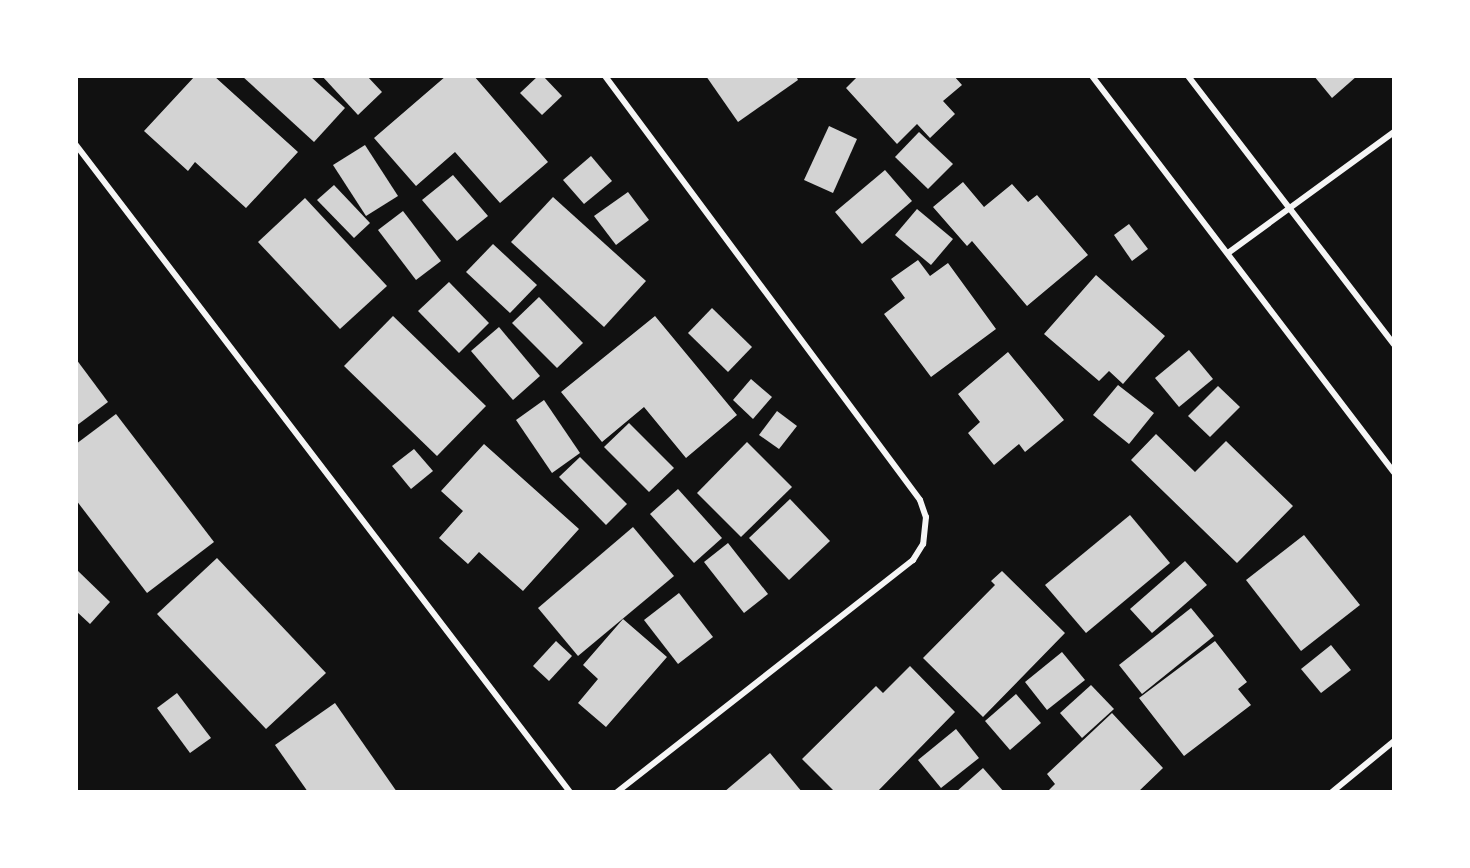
<!DOCTYPE html>
<style>
body{margin:0}
#map{position:relative;width:1470px;height:868px;overflow:hidden;background:#111;font-family:Cabin,sans-serif}
div>[style]{position:absolute}
[style*='--x']{left:calc(var(--x)*1px);top:calc(var(--y)*1px);width:calc(var(--w)*1px);rotate:calc(var(--a)*1deg)}
.building>*{inset:0;background:#d3d3d3}
.minor>*{height:6px;margin:-3px;padding:0 3px;transform-origin:3px;border-radius:3px;background:#f5f5f5}
span{translate:-50% -50%;white-space:nowrap;text-align:center;line-height:1.15;-webkit-text-stroke:4.5px #fff;paint-order:stroke}
.frame{position:absolute;inset:0;border:78px solid #fff;pointer-events:none}
</style>
<div id="map">
<div class="building">
<i style="clip-path:polygon(195px 76px,214px 76px,298px 152px,246px 208px,195px 162px,188px 171px,144px 131px)"></i>
<i style="clip-path:polygon(242px 76px,310px 76px,345px 108px,314px 142px)"></i>
<i style="clip-path:polygon(322px 76px,367px 76px,382px 92px,358px 115px)"></i>
<i style="clip-path:polygon(446px 76px,474px 76px,548px 162px,500px 203px,455px 152px,416px 186px,374px 138px)"></i>
<i style="clip-path:polygon(538px 76px,543px 76px,562px 96px,542px 115px,520px 93px)"></i>
<i style="clip-path:polygon(706px 76px,796px 76px,798px 80px,738px 122px)"></i>
<i style="clip-path:polygon(858px 76px,954px 76px,962px 85px,943px 101px,955px 114px,930px 138px,917px 124px,897px 144px,846px 88px)"></i>
<i style="clip-path:polygon(1314px 76px,1357px 76px,1332px 98px)"></i>
<i style="clip-path:polygon(829px 126px,857px 139px,833px 193px,804px 180px)"></i>
<i style="clip-path:polygon(919px 132px,953px 164px,928px 189px,895px 157px)"></i>
<i style="clip-path:polygon(365px 145px,398px 196px,366px 216px,333px 165px)"></i>
<i style="clip-path:polygon(591px 156px,612px 181px,584px 204px,563px 180px)"></i>
<i style="clip-path:polygon(885px 170px,912px 201px,862px 244px,835px 212px)"></i>
<i style="clip-path:polygon(453px 175px,488px 216px,457px 241px,422px 200px)"></i>
<i style="clip-path:polygon(963px 182px,984px 207px,1012px 184px,1028px 202px,1037px 195px,1088px 255px,1027px 306px,972px 241px,967px 246px,933px 207px)"></i>
<i style="clip-path:polygon(334px 185px,370px 223px,354px 238px,317px 200px)"></i>
<i style="clip-path:polygon(628px 192px,649px 220px,616px 245px,594px 216px)"></i>
<i style="clip-path:polygon(553px 197px,646px 281px,604px 327px,511px 242px)"></i>
<i style="clip-path:polygon(305px 198px,387px 286px,340px 329px,258px 242px)"></i>
<i style="clip-path:polygon(917px 209px,953px 239px,931px 265px,895px 235px)"></i>
<i style="clip-path:polygon(403px 211px,441px 261px,416px 280px,378px 230px)"></i>
<i style="clip-path:polygon(1129px 224px,1148px 249px,1132px 261px,1114px 235px)"></i>
<i style="clip-path:polygon(493px 244px,537px 285px,510px 313px,466px 272px)"></i>
<i style="clip-path:polygon(918px 260px,930px 276px,948px 263px,996px 329px,931px 377px,884px 314px,905px 298px,891px 279px)"></i>
<i style="clip-path:polygon(1096px 275px,1165px 336px,1123px 384px,1109px 371px,1099px 381px,1044px 334px)"></i>
<i style="clip-path:polygon(449px 282px,489px 323px,459px 353px,418px 311px)"></i>
<i style="clip-path:polygon(539px 297px,583px 343px,557px 368px,512px 323px)"></i>
<i style="clip-path:polygon(712px 308px,752px 347px,728px 372px,688px 333px)"></i>
<i style="clip-path:polygon(393px 316px,486px 406px,437px 456px,344px 366px)"></i>
<i style="clip-path:polygon(655px 316px,737px 415px,686px 458px,644px 407px,602px 442px,561px 392px)"></i>
<i style="clip-path:polygon(499px 327px,540px 376px,513px 400px,471px 351px)"></i>
<i style="clip-path:polygon(1189px 350px,1213px 379px,1179px 407px,1155px 378px)"></i>
<i style="clip-path:polygon(1008px 352px,1064px 420px,1025px 452px,1019px 444px,994px 465px,968px 433px,980px 422px,958px 394px)"></i>
<i style="clip-path:polygon(76px 359px,108px 402px,76px 426px)"></i>
<i style="clip-path:polygon(751px 379px,772px 397px,753px 419px,733px 400px)"></i>
<i style="clip-path:polygon(1118px 385px,1154px 413px,1129px 444px,1093px 415px)"></i>
<i style="clip-path:polygon(1218px 386px,1240px 407px,1210px 437px,1188px 416px)"></i>
<i style="clip-path:polygon(544px 400px,580px 453px,552px 473px,516px 420px)"></i>
<i style="clip-path:polygon(777px 411px,797px 426px,779px 449px,759px 435px)"></i>
<i style="clip-path:polygon(116px 414px,214px 542px,147px 593px,76px 500px,76px 444px)"></i>
<i style="clip-path:polygon(629px 423px,674px 468px,649px 492px,604px 447px)"></i>
<i style="clip-path:polygon(1156px 434px,1195px 472px,1226px 441px,1293px 506px,1237px 563px,1131px 460px)"></i>
<i style="clip-path:polygon(747px 442px,792px 487px,741px 537px,697px 493px)"></i>
<i style="clip-path:polygon(484px 444px,579px 529px,523px 591px,479px 552px,468px 564px,439px 538px,463px 511px,441px 491px)"></i>
<i style="clip-path:polygon(414px 449px,433px 471px,411px 489px,392px 466px)"></i>
<i style="clip-path:polygon(580px 457px,627px 504px,606px 525px,559px 477px)"></i>
<i style="clip-path:polygon(678px 489px,722px 538px,694px 563px,650px 514px)"></i>
<i style="clip-path:polygon(790px 499px,830px 541px,789px 580px,749px 538px)"></i>
<i style="clip-path:polygon(1130px 515px,1170px 563px,1086px 633px,1045px 585px)"></i>
<i style="clip-path:polygon(633px 527px,674px 576px,578px 656px,538px 608px)"></i>
<i style="clip-path:polygon(1304px 535px,1360px 605px,1301px 651px,1246px 580px)"></i>
<i style="clip-path:polygon(728px 543px,768px 594px,744px 613px,704px 562px)"></i>
<i style="clip-path:polygon(217px 558px,326px 673px,266px 729px,157px 614px)"></i>
<i style="clip-path:polygon(1185px 561px,1207px 585px,1152px 633px,1130px 609px)"></i>
<i style="clip-path:polygon(76px 569px,110px 602px,90px 624px,76px 611px)"></i>
<i style="clip-path:polygon(1002px 571px,1065px 633px,983px 717px,923px 658px,995px 585px,991px 581px)"></i>
<i style="clip-path:polygon(679px 593px,713px 637px,678px 664px,644px 620px)"></i>
<i style="clip-path:polygon(1191px 608px,1214px 636px,1142px 694px,1119px 665px)"></i>
<i style="clip-path:polygon(623px 619px,667px 657px,606px 727px,578px 703px,598px 679px,583px 665px)"></i>
<i style="clip-path:polygon(556px 641px,572px 656px,549px 681px,533px 666px)"></i>
<i style="clip-path:polygon(1215px 641px,1247px 682px,1238px 689px,1251px 705px,1184px 756px,1139px 698px)"></i>
<i style="clip-path:polygon(1331px 645px,1351px 670px,1321px 693px,1301px 669px)"></i>
<i style="clip-path:polygon(1062px 652px,1085px 680px,1047px 710px,1025px 682px)"></i>
<i style="clip-path:polygon(910px 666px,955px 712px,877px 792px,835px 792px,802px 759px,876px 686px,883px 693px)"></i>
<i style="clip-path:polygon(1091px 685px,1114px 709px,1082px 738px,1060px 713px)"></i>
<i style="clip-path:polygon(177px 693px,211px 738px,190px 753px,157px 708px)"></i>
<i style="clip-path:polygon(1016px 694px,1041px 723px,1010px 750px,985px 721px)"></i>
<i style="clip-path:polygon(335px 703px,397px 792px,308px 792px,275px 745px)"></i>
<i style="clip-path:polygon(1112px 713px,1163px 768px,1138px 792px,1047px 792px,1055px 784px,1047px 774px)"></i>
<i style="clip-path:polygon(956px 729px,979px 758px,941px 788px,918px 760px)"></i>
<i style="clip-path:polygon(770px 753px,802px 792px,724px 792px)"></i>
<i style="clip-path:polygon(983px 768px,1004px 792px,956px 792px)"></i>
</div>
<div class="minor">
<i style="--x:605;--y:76;--w:528;--a:53.39"></i>
<i style="--x:920;--y:500;--w:18;--a:71"></i>
<i style="--x:926;--y:517;--w:27;--a:96"></i>
<i style="--x:923;--y:544;--w:19;--a:122"></i>
<i style="--x:913;--y:560;--w:376;--a:141.9"></i>
<i style="--x:1092;--y:76;--w:498;--a:52.7"></i>
<i style="--x:1188;--y:76;--w:338;--a:52.5"></i>
<i style="--x:76;--y:145;--w:814;--a:52.64"></i>
<i style="--x:1228;--y:253;--w:205;--a:-36.1"></i>
<i style="--x:1332;--y:792;--w:80;--a:-39.4"></i>
</div>
<div class="frame"></div>
</div>
